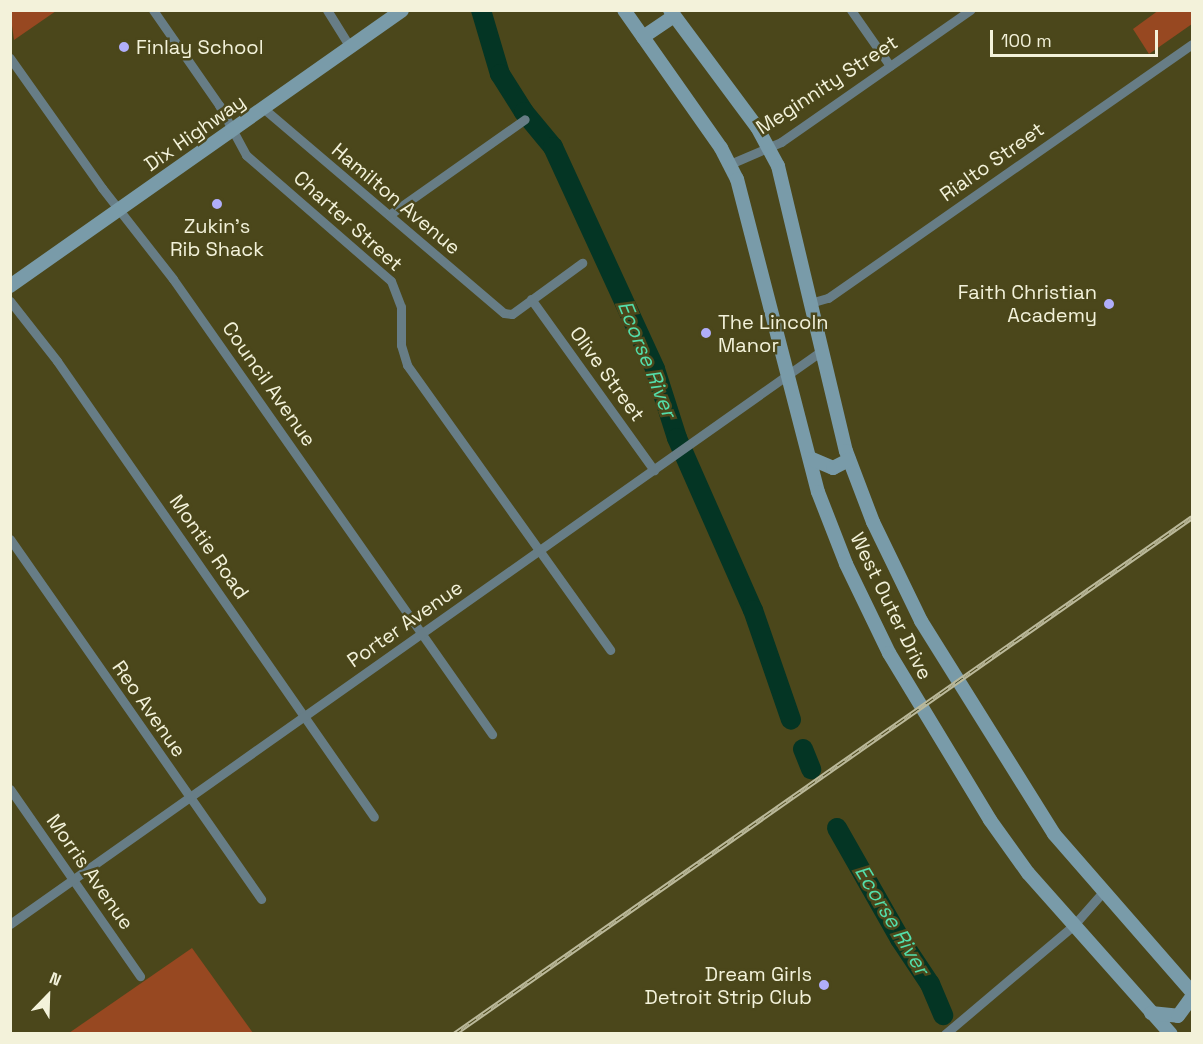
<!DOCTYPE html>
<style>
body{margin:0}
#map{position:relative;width:1203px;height:1044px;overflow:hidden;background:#4b471b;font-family:"Space Grotesk",sans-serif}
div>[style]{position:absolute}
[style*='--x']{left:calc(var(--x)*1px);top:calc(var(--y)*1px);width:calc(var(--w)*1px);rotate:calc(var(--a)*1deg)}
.green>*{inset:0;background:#974821}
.river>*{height:20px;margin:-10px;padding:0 10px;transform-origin:10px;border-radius:10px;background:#043524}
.street>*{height:9px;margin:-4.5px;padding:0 4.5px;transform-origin:4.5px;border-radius:4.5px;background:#677d86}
.secondary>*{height:14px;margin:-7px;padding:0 7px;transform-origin:7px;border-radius:7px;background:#799ba9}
.rail>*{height:5px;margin-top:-2.5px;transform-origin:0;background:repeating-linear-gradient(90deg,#4b471b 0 9px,#bbb99a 0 18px);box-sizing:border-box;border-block:2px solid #bbb99a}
.dots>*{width:16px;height:16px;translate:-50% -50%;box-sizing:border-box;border:3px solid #4b471b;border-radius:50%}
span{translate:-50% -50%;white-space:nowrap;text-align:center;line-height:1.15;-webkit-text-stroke:5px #4b471b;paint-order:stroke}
.poi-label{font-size:20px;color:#f3f2da}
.left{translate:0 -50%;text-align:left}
.right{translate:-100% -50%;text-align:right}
.street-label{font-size:20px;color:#f3f2da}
.water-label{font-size:21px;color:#54deaa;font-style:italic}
.frame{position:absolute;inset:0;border:12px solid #f3f2da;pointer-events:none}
.north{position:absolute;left:18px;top:966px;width:60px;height:60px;-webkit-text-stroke:4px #4b471b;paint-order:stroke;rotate:23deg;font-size:16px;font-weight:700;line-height:24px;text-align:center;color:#f3f2da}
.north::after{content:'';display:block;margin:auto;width:21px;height:27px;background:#f3f2da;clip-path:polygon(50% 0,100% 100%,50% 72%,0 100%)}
.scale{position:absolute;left:990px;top:30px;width:168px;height:27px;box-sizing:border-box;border:3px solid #f3f2da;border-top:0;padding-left:8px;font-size:18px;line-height:21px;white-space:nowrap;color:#f3f2da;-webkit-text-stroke:4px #4b471b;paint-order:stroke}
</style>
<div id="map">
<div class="green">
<i style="clip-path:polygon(1159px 10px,1192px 11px,1192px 24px,1149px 54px,1133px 29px)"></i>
<i style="clip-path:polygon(10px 11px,11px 10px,56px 11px,14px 40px)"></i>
<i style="clip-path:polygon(192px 948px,253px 1033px,69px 1033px)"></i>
</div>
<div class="river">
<i style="--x:481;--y:10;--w:67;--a:73.5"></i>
<i style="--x:500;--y:74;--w:45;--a:57.7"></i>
<i style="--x:524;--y:112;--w:45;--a:50.4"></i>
<i style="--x:553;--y:147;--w:244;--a:65.3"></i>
<i style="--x:655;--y:369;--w:72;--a:72.3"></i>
<i style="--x:677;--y:438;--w:188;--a:66.2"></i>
<i style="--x:753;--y:610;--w:116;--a:70.9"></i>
<i style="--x:803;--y:749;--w:22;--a:68"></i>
<i style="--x:837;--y:828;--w:128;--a:60.4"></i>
<i style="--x:900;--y:939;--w:54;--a:56.3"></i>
<i style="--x:930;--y:984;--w:34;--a:67"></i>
</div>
<div class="street">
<i style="--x:153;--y:10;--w:116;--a:55.2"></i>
<i style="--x:219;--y:105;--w:57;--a:61.6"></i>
<i style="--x:246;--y:155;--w:192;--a:41"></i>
<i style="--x:391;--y:281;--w:28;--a:69"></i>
<i style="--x:401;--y:307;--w:38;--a:90"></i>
<i style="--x:401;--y:345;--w:21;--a:73"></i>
<i style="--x:407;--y:365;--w:350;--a:54.5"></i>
<i style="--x:327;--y:10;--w:44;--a:58.1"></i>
<i style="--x:851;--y:10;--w:68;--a:55.1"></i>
<i style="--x:10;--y:58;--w:159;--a:54.7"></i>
<i style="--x:102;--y:188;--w:115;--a:52"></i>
<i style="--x:173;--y:279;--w:556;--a:54.97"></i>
<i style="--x:263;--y:108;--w:316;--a:40.4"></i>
<i style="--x:504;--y:313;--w:8;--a:7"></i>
<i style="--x:512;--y:314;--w:87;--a:-36.1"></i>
<i style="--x:730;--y:164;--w:56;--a:-23.3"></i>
<i style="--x:781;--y:142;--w:231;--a:-34.9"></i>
<i style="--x:389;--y:215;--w:166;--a:-35.2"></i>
<i style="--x:531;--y:299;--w:211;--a:54.3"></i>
<i style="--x:10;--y:301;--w:76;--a:51.9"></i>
<i style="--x:57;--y:361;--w:555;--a:55.19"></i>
<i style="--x:810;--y:303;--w:19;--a:-16"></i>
<i style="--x:828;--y:298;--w:444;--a:-34.9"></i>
<i style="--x:10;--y:539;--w:439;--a:55.1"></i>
<i style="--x:10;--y:789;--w:228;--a:55.2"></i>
<i style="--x:10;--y:924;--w:992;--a:-35.23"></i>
<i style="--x:945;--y:1034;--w:167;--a:-40.2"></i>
<i style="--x:1073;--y:926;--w:44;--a:-48.7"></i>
</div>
<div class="secondary">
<i style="--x:624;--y:10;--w:169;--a:54.9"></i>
<i style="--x:721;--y:148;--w:35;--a:63"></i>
<i style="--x:737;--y:179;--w:323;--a:75.5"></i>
<i style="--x:818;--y:492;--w:77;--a:68.7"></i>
<i style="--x:846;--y:564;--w:99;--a:64.2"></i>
<i style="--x:889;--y:653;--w:195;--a:58.8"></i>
<i style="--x:990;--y:820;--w:65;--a:54.4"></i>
<i style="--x:1028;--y:873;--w:215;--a:48.4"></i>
<i style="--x:670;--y:10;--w:146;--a:53.4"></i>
<i style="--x:757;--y:127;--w:44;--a:61.7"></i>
<i style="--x:778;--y:166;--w:293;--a:76.6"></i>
<i style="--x:846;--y:451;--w:76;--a:69.2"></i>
<i style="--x:873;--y:522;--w:110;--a:64.1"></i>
<i style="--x:921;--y:621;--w:251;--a:58"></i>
<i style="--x:1054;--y:834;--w:210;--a:48.9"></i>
<i style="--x:643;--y:37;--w:37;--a:-34"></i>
<i style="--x:10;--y:286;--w:479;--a:-35.1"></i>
<i style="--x:812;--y:459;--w:23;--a:23"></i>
<i style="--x:833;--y:468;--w:18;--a:-27"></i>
<i style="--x:1151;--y:1013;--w:27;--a:6"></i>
<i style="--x:1178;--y:1016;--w:24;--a:-54"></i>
</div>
<div class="rail">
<i style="--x:454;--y:1034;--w:901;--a:-35.01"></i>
</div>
<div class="dots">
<i style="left:124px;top:47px;background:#b0aefa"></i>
<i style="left:217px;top:204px;background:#b0aefa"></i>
<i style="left:1109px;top:304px;background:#b0aefa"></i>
<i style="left:706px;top:333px;background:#b0aefa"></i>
<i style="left:824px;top:985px;background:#b0aefa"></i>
</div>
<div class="poi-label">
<span class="left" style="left:136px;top:47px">Finlay School</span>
<span style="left:217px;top:238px">Zukin's<br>Rib Shack</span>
<span class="right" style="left:1097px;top:304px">Faith Christian<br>Academy</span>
<span class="left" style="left:718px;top:334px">The Lincoln<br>Manor</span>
<span class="right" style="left:812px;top:986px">Dream Girls<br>Detroit Strip Club</span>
</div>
<div class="street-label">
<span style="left:827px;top:85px;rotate:-33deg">Meginnity Street</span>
<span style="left:195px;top:133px;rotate:-35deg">Dix Highway</span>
<span style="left:992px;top:162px;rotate:-35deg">Rialto Street</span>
<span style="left:396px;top:199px;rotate:40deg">Hamilton Avenue</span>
<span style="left:348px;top:221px;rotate:42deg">Charter Street</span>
<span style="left:607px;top:374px;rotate:54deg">Olive Street</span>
<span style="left:269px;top:384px;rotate:55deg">Council Avenue</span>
<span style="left:209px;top:547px;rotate:55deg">Montie Road</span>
<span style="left:891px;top:606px;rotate:64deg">West Outer Drive</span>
<span style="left:405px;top:624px;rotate:-35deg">Porter Avenue</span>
<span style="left:149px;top:709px;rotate:55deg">Reo Avenue</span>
<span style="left:90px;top:872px;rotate:55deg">Morris Avenue</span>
</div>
<div class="water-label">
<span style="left:647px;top:359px;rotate:68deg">Ecorse River</span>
<span style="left:892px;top:920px;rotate:59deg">Ecorse River</span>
</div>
<div class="frame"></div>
<div class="north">N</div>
<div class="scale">100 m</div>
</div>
